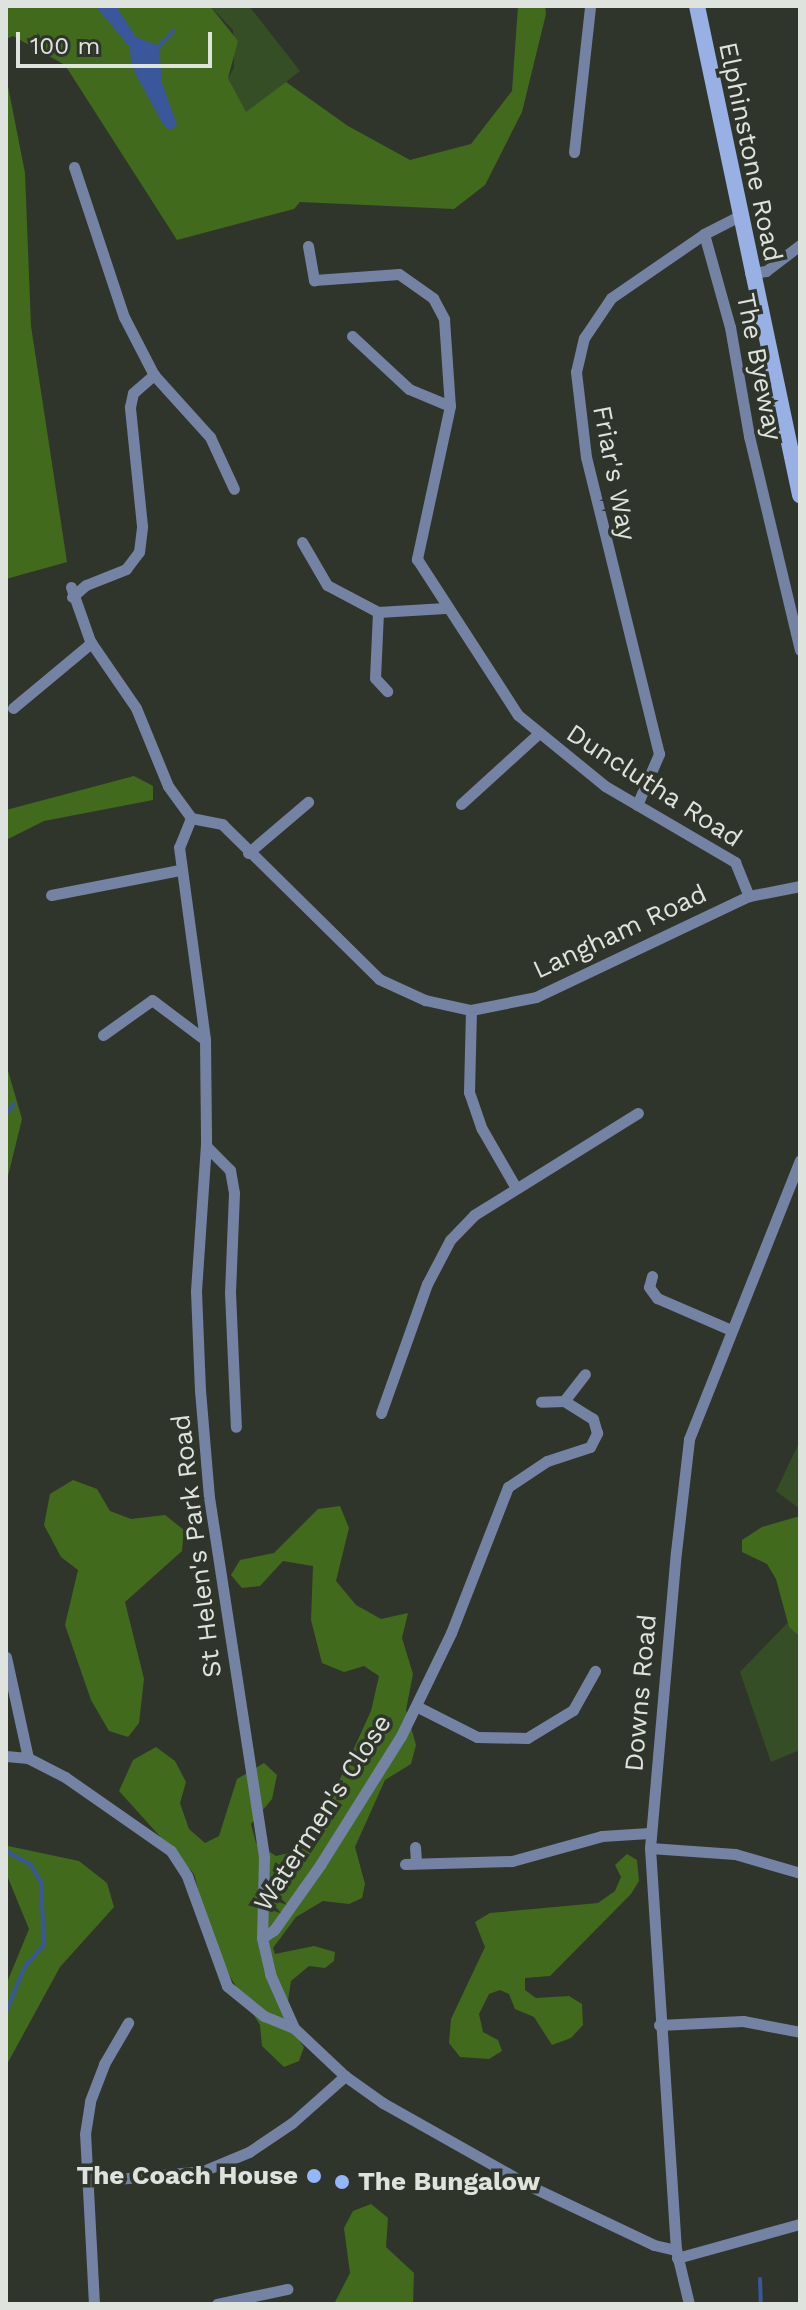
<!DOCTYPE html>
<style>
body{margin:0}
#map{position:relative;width:806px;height:2310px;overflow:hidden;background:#30352c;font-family:"Work Sans",sans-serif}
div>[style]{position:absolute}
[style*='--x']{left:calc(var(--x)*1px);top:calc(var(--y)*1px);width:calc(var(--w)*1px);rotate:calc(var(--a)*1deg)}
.green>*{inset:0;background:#364e25}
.forest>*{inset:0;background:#416a1d}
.water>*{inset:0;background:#39579a}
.stream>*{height:4px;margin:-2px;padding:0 2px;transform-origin:2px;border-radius:2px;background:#39579a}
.street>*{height:11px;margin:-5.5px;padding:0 5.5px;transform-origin:5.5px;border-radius:5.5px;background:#7483a3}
.secondary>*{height:16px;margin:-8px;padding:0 8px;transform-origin:8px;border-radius:8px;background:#98b0e3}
.dots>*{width:22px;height:22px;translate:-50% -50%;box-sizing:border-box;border:4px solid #30352c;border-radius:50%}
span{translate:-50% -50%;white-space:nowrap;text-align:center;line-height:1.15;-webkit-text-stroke:7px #30352c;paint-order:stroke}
.street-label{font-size:26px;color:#dfe3dd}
.poi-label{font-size:26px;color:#dfe3dd;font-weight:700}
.right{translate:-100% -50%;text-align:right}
.left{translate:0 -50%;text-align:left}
.frame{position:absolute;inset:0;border:8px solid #dfe3dd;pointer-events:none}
.scale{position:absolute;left:16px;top:32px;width:196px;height:36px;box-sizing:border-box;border:4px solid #dfe3dd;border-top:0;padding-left:10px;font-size:24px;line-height:28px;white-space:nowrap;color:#dfe3dd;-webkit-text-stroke:6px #30352c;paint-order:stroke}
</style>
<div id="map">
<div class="green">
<i style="clip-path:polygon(210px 6px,249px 6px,300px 71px,246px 113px,228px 78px,234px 68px,233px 30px)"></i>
<i style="clip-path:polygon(800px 1441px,800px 1509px,776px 1491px)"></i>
<i style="clip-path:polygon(800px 1610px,800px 1750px,771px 1762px,740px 1672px)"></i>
</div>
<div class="forest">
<i style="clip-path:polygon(6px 6px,210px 6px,238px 41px,228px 78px,246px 112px,286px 82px,348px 126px,410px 160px,471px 144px,512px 91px,518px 6px,545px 6px,546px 14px,522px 112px,485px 185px,454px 209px,300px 202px,294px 209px,177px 240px,65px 65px,13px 36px,6px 39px)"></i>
<i style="clip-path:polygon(6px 76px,25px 173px,31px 326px,67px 562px,6px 579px)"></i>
<i style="clip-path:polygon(134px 776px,153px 786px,153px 800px,44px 821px,6px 840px,6px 810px)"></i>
<i style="clip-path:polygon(6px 1064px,22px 1119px,6px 1184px)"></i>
<i style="clip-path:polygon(73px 1480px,97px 1489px,110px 1511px,131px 1519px,165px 1515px,184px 1530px,182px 1551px,125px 1602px,144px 1679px,139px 1723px,128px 1737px,109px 1731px,91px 1700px,65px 1625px,78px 1570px,61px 1557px,44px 1525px,50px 1494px)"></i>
<i style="clip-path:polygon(340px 1506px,349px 1528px,336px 1581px,356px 1605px,381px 1619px,408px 1613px,402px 1638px,413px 1674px,406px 1710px,416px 1745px,411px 1764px,385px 1780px,355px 1847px,365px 1884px,362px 1898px,349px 1904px,323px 1901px,296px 1917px,273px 1948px,275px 1954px,314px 1946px,335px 1952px,334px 1961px,325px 1968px,309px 1966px,291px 1981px,285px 2021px,304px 2047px,299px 2061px,284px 2067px,262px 2046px,260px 2025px,214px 1951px,194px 1874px,119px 1791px,133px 1760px,156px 1747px,175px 1761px,186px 1782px,180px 1803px,189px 1829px,205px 1843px,219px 1836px,237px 1779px,264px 1763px,277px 1775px,272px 1799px,251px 1824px,256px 1843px,276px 1856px,301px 1850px,325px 1812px,371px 1711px,379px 1676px,364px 1666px,344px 1672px,322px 1663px,311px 1620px,313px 1566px,283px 1561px,260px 1586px,242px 1588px,231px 1575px,240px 1560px,274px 1553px,318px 1509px)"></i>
<i style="clip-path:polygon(800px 1516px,800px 1637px,789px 1627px,776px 1579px,767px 1564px,742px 1552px,742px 1540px,762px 1527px)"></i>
<i style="clip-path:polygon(8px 1846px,79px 1861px,107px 1883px,114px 1907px,60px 1967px,6px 2066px,6px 1985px,29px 1929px,6px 1873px)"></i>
<i style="clip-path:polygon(627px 1854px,637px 1860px,639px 1881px,631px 1894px,550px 1976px,525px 1978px,525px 1990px,536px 1998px,569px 1996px,582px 2004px,583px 2025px,571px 2038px,552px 2045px,534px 2017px,515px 2009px,509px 1994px,500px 1990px,489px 1994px,479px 2014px,483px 2032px,498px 2040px,502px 2051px,489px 2059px,460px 2057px,449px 2043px,451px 2019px,485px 1947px,475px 1922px,490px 1913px,598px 1903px,615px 1891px,621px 1877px,615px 1865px)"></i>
<i style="clip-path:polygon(371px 2204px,388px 2218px,386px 2247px,414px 2273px,413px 2304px,334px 2304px,350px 2273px,344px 2228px,353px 2211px)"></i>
</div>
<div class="water">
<i style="clip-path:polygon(116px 6px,136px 37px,159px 46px,162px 83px,177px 125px,171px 130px,164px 126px,133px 69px,129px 46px,97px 8px)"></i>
</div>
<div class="stream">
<i style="--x:159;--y:46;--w:21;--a:-47"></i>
<i style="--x:6;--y:1113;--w:12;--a:-48"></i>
<i style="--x:6;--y:1851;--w:29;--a:29"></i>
<i style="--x:31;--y:1865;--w:20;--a:60"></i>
<i style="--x:41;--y:1882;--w:63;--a:87.3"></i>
<i style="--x:44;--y:1945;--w:28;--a:132"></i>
<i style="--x:25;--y:1966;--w:50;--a:112.4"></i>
<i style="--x:760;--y:2279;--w:25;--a:88"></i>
</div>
<div class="street">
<i style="--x:574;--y:152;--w:147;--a:-83.7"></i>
<i style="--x:74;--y:167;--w:158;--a:71.6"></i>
<i style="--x:124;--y:317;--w:65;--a:62.7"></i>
<i style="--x:154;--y:375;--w:84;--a:47.9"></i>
<i style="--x:210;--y:437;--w:57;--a:65.2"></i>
<i style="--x:704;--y:234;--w:97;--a:74.4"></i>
<i style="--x:730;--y:327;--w:111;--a:80.1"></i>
<i style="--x:749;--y:436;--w:220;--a:76.6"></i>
<i style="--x:308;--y:246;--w:35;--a:80"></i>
<i style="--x:314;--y:280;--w:85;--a:-4"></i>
<i style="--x:399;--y:274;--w:42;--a:35.2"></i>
<i style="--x:433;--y:298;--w:24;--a:62"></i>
<i style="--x:444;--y:319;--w:87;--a:86.1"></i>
<i style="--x:450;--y:406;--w:157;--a:102.2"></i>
<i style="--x:417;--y:559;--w:186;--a:57.1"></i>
<i style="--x:518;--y:715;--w:112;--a:39.2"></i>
<i style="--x:605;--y:786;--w:151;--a:30.3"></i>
<i style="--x:735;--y:862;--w:37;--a:68"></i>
<i style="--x:750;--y:273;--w:16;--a:-7"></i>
<i style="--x:766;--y:271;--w:43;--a:-37.4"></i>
<i style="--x:352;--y:336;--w:78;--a:42.9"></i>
<i style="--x:409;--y:389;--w:44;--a:22.5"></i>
<i style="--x:302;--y:542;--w:50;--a:59.8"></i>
<i style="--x:327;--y:585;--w:58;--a:27.9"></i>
<i style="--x:378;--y:612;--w:67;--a:-3.4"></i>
<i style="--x:71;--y:587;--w:57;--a:70.6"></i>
<i style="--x:90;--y:641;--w:81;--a:55.5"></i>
<i style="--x:136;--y:708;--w:84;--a:67.7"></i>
<i style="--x:168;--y:786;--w:39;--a:54"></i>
<i style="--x:72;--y:597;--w:18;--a:-41"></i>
<i style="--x:86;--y:585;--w:43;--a:-21.8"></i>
<i style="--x:126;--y:569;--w:21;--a:-53"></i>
<i style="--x:139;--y:552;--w:26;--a:-83"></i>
<i style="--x:142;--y:526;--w:120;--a:-95.8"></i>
<i style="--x:130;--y:407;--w:14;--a:-78"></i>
<i style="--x:133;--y:393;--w:28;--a:-41"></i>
<i style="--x:378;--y:612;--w:66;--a:92.6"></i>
<i style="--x:375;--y:678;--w:18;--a:47"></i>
<i style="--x:13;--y:708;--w:102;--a:-39.8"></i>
<i style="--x:461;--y:804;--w:104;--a:-42.3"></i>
<i style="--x:637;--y:805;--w:56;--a:-66.7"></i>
<i style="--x:659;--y:754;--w:306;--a:-103.8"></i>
<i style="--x:586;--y:457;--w:86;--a:-96.7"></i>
<i style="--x:576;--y:372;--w:35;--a:-77"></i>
<i style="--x:584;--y:338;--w:48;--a:-56"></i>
<i style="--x:611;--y:298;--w:113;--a:-34.5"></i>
<i style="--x:704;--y:234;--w:38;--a:-27"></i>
<i style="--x:191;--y:818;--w:31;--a:112"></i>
<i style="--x:179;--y:847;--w:195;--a:82.3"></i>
<i style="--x:205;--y:1040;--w:104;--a:89.4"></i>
<i style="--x:206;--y:1144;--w:147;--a:93.9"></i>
<i style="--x:196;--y:1291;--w:99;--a:87.7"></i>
<i style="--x:200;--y:1390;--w:107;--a:85.2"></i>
<i style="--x:209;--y:1497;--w:365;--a:81.3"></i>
<i style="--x:264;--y:1858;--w:80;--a:91.4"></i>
<i style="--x:262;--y:1938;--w:37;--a:77"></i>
<i style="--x:270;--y:1974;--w:59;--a:66"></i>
<i style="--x:294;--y:2028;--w:70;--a:43.3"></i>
<i style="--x:345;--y:2076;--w:47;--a:35.4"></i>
<i style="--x:383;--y:2103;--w:173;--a:29.4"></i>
<i style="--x:534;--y:2188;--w:133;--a:25.4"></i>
<i style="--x:654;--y:2245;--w:23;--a:13"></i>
<i style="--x:191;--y:818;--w:32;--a:11"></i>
<i style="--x:222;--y:824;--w:221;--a:44.6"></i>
<i style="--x:379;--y:979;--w:51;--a:24.5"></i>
<i style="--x:425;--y:1000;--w:47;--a:12.3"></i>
<i style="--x:471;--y:1010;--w:66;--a:-11.3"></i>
<i style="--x:536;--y:997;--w:236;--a:-25.4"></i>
<i style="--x:749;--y:896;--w:52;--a:-11.1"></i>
<i style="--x:248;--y:853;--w:79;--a:-40.4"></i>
<i style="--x:51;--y:895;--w:131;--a:-11"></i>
<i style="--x:471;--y:1010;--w:82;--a:91.4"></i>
<i style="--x:469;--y:1092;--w:39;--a:71"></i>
<i style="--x:482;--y:1129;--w:68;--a:60"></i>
<i style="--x:103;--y:1035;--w:60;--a:-35.5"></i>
<i style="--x:152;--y:1000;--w:66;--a:37"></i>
<i style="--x:206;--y:1146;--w:34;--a:45"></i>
<i style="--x:230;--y:1170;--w:23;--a:80"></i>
<i style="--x:234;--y:1193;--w:99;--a:92.3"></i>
<i style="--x:230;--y:1292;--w:135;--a:87.5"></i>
<i style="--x:652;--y:1276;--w:11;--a:105"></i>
<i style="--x:649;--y:1287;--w:14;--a:54"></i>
<i style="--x:657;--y:1298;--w:81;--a:23.4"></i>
<i style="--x:564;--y:1401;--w:34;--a:-52"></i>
<i style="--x:381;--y:1413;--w:137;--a:-70.4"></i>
<i style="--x:427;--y:1284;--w:50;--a:-62.4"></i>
<i style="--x:450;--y:1240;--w:35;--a:-46"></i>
<i style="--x:474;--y:1215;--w:193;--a:-31.9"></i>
<i style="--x:6;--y:1657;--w:103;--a:77.7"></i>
<i style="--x:416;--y:1706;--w:68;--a:26.9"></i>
<i style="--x:477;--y:1737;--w:50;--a:1.1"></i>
<i style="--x:527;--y:1738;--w:54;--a:-31.3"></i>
<i style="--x:573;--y:1710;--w:45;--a:-60.6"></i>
<i style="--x:6;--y:1756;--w:22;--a:5"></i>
<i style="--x:28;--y:1758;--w:42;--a:27.2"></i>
<i style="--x:65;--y:1777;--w:129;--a:34.9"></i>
<i style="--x:171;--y:1851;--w:30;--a:57"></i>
<i style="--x:187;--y:1876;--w:117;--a:70"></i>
<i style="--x:227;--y:1986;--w:48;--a:39"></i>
<i style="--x:264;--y:2016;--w:32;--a:22"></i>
<i style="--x:415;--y:1847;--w:16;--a:86"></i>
<i style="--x:650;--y:1848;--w:85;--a:4"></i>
<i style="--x:735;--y:1854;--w:68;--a:16.3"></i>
<i style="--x:405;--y:1864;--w:107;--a:-1.6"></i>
<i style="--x:512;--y:1861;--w:93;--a:-15.5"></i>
<i style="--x:602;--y:1836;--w:47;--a:-3.7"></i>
<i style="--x:262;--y:1938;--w:14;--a:-34"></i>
<i style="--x:274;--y:1930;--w:80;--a:-54.7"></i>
<i style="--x:320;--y:1865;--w:152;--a:-57.9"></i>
<i style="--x:401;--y:1736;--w:114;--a:-64.1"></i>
<i style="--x:451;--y:1633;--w:157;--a:-68.7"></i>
<i style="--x:508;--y:1487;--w:47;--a:-33.7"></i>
<i style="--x:547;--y:1461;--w:45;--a:-18"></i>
<i style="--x:590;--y:1447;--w:16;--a:-63"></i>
<i style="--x:597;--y:1433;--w:15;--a:-106"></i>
<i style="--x:593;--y:1419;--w:34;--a:-148"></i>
<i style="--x:564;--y:1401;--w:23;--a:178"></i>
<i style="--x:659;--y:2025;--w:84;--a:-2.7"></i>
<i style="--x:743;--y:2021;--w:58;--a:10.9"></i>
<i style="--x:85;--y:2182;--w:119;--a:-5.3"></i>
<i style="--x:203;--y:2171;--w:50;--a:-22.4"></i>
<i style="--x:249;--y:2152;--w:52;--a:-34"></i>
<i style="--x:292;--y:2123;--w:71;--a:-41.6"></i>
<i style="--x:677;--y:2258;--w:128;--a:-15.5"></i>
<i style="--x:94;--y:2304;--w:170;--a:-93"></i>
<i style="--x:85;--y:2134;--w:33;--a:-81"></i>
<i style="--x:90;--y:2101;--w:40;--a:-69"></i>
<i style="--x:104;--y:2064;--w:48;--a:-59.7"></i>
<i style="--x:217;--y:2304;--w:72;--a:-12.1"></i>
<i style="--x:689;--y:2304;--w:56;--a:-103.5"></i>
<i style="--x:676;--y:2250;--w:403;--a:-93.7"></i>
<i style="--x:650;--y:1848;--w:297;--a:-85"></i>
<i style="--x:676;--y:1552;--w:114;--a:-83.4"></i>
<i style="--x:689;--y:1439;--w:300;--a:-68.3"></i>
</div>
<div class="secondary">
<i style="--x:697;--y:6;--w:500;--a:78.1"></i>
</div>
<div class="dots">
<i style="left:314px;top:2176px;background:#95b6fd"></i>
<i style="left:342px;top:2182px;background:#95b6fd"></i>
</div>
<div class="street-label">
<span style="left:750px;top:152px;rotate:78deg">Elphinstone Road</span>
<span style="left:759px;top:367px;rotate:79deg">The Byeway</span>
<span style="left:614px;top:473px;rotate:79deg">Friar's Way</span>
<span style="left:654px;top:786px;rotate:33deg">Dunclutha Road</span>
<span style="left:620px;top:932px;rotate:-25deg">Langham Road</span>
<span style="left:197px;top:1546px;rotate:-97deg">St Helen's Park Road</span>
<span style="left:641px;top:1693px;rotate:-85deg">Downs Road</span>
<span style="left:323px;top:1813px;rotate:-57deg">Watermen's Close</span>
</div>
<div class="poi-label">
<span class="right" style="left:298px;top:2176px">The Coach House</span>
<span class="left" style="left:358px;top:2182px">The Bungalow</span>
</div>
<div class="frame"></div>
<div class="scale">100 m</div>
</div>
